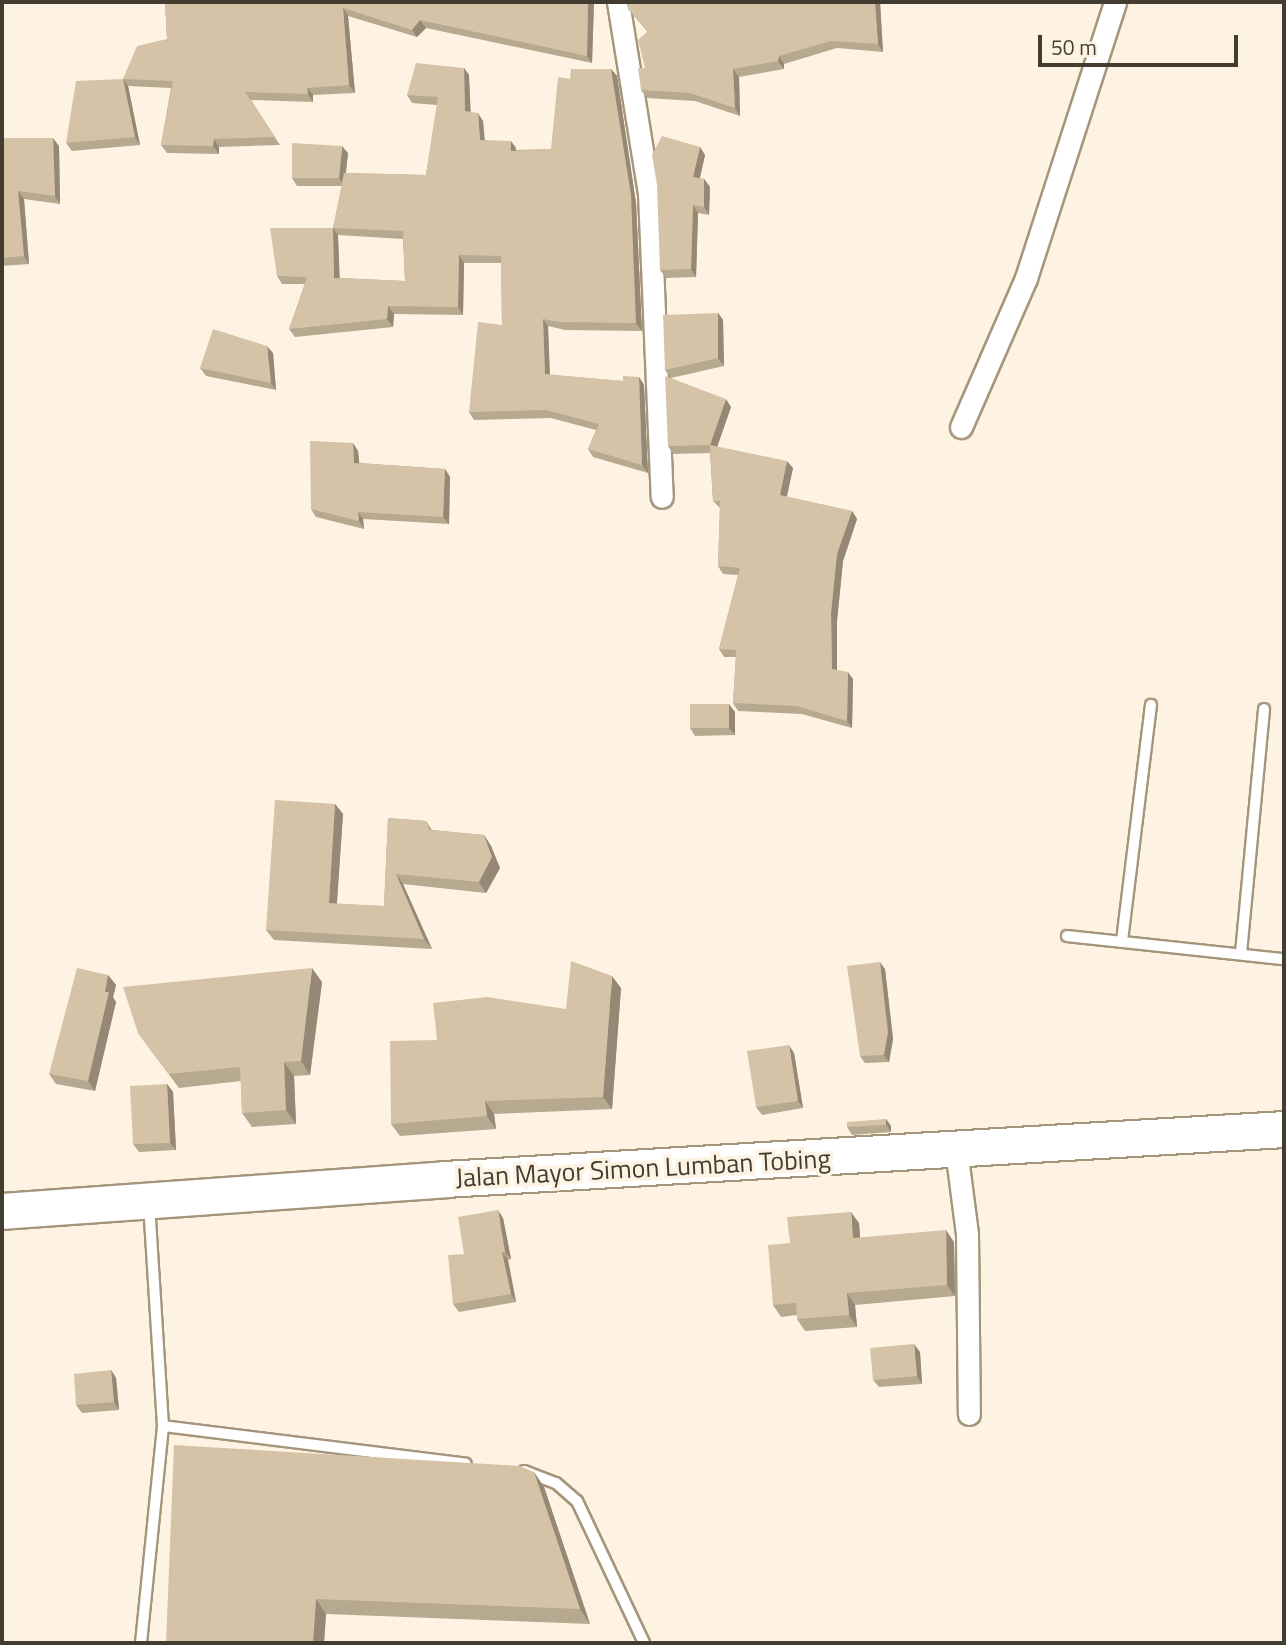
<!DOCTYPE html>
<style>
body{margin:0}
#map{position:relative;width:1286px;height:1645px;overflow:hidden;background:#fef3e2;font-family:"Titillium Web",sans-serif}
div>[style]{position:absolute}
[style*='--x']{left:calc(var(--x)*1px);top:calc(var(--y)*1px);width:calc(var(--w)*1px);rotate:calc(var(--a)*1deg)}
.roads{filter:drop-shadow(2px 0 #a5957a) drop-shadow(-2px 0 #a5957a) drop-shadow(0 2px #a5957a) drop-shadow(0 -2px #a5957a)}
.lane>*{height:10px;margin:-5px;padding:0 5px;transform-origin:5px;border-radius:5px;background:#fff}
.street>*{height:21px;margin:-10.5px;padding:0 10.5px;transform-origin:10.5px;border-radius:10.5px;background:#fff}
.primary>*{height:35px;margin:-17.5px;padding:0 17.5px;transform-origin:17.5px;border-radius:17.5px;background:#fff}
.wall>*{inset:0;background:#b7a890}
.shaded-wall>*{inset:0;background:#958875}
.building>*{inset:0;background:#d5c3a7}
span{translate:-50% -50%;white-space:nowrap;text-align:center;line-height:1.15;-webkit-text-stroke:7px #fef3e2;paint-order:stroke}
.street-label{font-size:26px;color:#433c30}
.frame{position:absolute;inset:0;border:4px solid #433c30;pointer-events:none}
.scale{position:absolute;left:1038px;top:35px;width:200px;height:32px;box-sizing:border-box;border:4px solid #433c30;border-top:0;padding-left:9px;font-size:21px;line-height:24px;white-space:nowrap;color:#433c30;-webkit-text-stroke:5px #fef3e2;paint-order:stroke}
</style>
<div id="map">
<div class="roads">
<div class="lane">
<i style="--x:1067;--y:936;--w:218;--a:6.1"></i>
<i style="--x:1122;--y:941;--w:238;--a:-83"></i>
<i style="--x:1241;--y:953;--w:245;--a:-84.6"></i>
<i style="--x:163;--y:1426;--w:305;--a:7.1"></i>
<i style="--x:524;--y:1471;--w:34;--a:21"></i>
<i style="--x:556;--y:1483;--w:28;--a:41"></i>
<i style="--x:577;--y:1501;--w:157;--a:64.7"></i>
<i style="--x:141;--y:1643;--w:218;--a:-84.2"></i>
<i style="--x:163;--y:1426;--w:221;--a:-93.6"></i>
</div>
<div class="street">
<i style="--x:618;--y:2;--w:193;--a:80.8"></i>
<i style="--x:649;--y:193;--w:304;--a:87.6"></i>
<i style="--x:961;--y:427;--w:163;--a:-66.4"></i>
<i style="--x:1026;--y:278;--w:290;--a:-72.1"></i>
<i style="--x:956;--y:1149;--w:86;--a:82.6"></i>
<i style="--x:967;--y:1234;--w:180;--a:89.4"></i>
</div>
<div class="primary">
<i style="--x:2;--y:1211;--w:444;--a:-4.1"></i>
<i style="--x:445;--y:1179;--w:840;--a:-3.41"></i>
</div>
</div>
<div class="wall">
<i style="clip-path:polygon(165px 2px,594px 2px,592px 63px,426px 28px,417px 37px,348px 16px,355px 93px,313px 95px,313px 102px,251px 100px,280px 145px,219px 147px,219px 154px,167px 153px,161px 145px,171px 88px,128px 86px,140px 145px,72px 151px,66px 143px,123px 79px,167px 39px)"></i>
<i style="clip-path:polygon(782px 2px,880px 2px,883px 52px,837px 48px,784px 64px,784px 69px,739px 77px,740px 116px,695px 101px,647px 98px,641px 90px,645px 68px,647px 31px,628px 9px)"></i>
<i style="clip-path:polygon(evenodd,464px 68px,469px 75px,470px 112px,483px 121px,485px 140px,516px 148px,516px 150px,551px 149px,570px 79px,611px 69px,617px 76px,636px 203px,642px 331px,565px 330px,548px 326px,550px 375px,623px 381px,639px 377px,644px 385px,648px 473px,593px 457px,588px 449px,596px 430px,551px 418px,474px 420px,469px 412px,502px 325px,501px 263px,464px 263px,463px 315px,394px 314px,393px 327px,295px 337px,289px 329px,305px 284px,282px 284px,277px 276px,333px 228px,342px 186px,297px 186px,292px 178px,348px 153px,346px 173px,426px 175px,437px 105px,412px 103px,407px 95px,464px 68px,338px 235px,403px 239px,405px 281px,339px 278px,338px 235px)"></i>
<i style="clip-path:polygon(2px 138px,59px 146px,60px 204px,24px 199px,29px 264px,2px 266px)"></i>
<i style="clip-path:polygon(700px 147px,705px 155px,700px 178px,704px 179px,710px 187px,709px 215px,698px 213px,696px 277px,666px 278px,660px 270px)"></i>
<i style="clip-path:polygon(718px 313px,723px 320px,724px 366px,671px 378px,731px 407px,717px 447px,793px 468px,787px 497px,852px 511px,857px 519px,843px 561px,837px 621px,837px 670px,853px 679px,852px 728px,802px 714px,738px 711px,733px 703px,736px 657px,724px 657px,719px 649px,738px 575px,723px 574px,718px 566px,720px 508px,713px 501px,710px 453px,673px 454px,668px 446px,670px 377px,665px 370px)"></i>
<i style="clip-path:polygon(273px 353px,276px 390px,206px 376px,200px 368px)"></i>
<i style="clip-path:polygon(353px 443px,358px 451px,359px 463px,445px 469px,450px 477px,449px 524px,363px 519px,364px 529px,316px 517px,311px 509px)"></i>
<i style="clip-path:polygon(735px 712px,735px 735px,695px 736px,690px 728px)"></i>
<i style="clip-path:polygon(335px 804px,343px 814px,337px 904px,384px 906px,388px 818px,426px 821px,432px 830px,484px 835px,491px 846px,500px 868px,486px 893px,403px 884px,432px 949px,274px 940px,266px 930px)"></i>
<i style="clip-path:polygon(885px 969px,893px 1039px,889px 1062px,865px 1063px,860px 1056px)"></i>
<i style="clip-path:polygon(108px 975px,116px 985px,113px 997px,116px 1002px,95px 1091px,56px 1084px,49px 1074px)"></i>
<i style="clip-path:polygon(322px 982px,310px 1075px,294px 1076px,296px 1124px,252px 1127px,242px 1113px,241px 1081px,179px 1088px,138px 1033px)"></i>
<i style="clip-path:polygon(621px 988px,612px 1109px,494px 1114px,496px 1129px,400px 1136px,391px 1124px,437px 1040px,566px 1009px)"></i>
<i style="clip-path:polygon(794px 1053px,803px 1108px,762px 1115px,756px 1107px)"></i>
<i style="clip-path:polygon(167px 1084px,173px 1092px,176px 1150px,139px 1152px,133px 1144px)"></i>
<i style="clip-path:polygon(886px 1119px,891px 1126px,891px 1132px,852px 1135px,847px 1127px)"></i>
<i style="clip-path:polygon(503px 1218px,511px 1259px,508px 1260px,516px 1302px,459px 1312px,453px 1304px,464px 1254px)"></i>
<i style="clip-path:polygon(859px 1223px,860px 1238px,954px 1242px,955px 1296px,855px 1305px,857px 1327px,805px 1331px,797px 1319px,797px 1315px,781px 1317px,773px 1305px,790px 1243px)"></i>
<i style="clip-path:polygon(920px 1352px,922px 1384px,879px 1387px,873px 1380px)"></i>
<i style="clip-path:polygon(111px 1370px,116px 1378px,119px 1410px,82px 1413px,76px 1405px)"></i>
<i style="clip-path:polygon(534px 1472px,544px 1487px,590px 1624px,326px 1614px,324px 1643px,166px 1643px)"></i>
</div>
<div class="shaded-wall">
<i style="clip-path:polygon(588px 2px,594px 2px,592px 63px,587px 56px)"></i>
<i style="clip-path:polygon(875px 2px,880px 2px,883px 52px,878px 44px)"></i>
<i style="clip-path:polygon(343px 8px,348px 16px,355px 93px,349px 85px)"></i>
<i style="clip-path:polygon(420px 20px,426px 28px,417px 37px,412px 30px)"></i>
<i style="clip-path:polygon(779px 56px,784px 64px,784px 69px,778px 61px)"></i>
<i style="clip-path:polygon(464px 68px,469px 75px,471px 118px,465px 111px)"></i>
<i style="clip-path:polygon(611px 69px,617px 76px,636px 203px,642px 331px,636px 323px)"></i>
<i style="clip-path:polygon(733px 69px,739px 77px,740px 116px,735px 108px)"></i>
<i style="clip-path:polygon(123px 79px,128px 86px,140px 145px,135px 137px)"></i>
<i style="clip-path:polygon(307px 88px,313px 95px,313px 102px,308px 94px)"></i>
<i style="clip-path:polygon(478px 113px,483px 121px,485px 147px,480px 140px)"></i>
<i style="clip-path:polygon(53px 138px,59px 146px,60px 204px,55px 196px)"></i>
<i style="clip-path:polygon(214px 139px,219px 147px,219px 154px,213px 146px)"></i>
<i style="clip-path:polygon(511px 141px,516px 148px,516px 158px,511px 151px)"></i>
<i style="clip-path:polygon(342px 146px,348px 153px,344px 186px,339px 178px)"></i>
<i style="clip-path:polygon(700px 147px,705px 155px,698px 185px,693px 177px)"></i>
<i style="clip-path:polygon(704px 179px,710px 187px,709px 215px,704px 207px)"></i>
<i style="clip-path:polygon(18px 191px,24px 199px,29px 264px,24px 256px)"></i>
<i style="clip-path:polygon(693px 205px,698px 213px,696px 277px,691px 269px)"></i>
<i style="clip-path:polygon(333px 228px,338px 235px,340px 285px,334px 278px)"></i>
<i style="clip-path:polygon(459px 255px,464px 263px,463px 315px,458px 307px)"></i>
<i style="clip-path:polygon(388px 306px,394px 314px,393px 327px,387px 319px)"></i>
<i style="clip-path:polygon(718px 313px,723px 320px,724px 366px,718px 358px)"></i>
<i style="clip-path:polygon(543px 319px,548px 326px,550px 382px,545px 374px)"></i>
<i style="clip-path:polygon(267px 346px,273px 353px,276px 390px,271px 383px)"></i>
<i style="clip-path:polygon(639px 377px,644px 385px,648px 473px,642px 465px)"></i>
<i style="clip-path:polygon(726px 399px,731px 407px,715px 453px,710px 445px)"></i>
<i style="clip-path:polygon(353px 443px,358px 451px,360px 470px,354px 463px)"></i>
<i style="clip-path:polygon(787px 461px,793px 468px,785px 503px,780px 495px)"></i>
<i style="clip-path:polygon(445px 469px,450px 477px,449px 524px,443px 517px)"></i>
<i style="clip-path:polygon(852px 511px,857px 519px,843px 561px,837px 621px,837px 677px,832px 669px,831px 613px,837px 554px)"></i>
<i style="clip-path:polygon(358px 512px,363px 519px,364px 529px,359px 521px)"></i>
<i style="clip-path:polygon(848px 672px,853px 679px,852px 728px,847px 721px)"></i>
<i style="clip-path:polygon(729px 704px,735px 712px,735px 735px,729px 728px)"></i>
<i style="clip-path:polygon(335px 804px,343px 814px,336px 914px,329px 903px)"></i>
<i style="clip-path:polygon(484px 835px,491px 846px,500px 868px,486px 893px,479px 882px)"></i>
<i style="clip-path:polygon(396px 874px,403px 884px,432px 949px,424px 939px)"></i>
<i style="clip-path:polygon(880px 962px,885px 969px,893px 1039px,889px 1062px,884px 1055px)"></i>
<i style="clip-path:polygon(312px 968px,322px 982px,310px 1075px,301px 1061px)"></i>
<i style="clip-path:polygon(108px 975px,116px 985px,113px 997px,116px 1002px,95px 1091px,88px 1081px)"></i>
<i style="clip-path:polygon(612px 976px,621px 988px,612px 1109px,603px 1097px)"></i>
<i style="clip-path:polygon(789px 1045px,794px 1053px,803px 1108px,798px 1101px)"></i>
<i style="clip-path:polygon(284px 1062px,294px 1076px,296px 1124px,286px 1110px)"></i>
<i style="clip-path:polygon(167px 1084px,173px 1092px,176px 1150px,170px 1143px)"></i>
<i style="clip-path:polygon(485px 1101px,494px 1114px,496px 1129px,487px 1116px)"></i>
<i style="clip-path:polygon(886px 1119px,891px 1126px,891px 1132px,886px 1125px)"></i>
<i style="clip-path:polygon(498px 1210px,503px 1218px,511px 1259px,505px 1252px)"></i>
<i style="clip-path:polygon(851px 1212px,859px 1223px,861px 1250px,853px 1238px)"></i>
<i style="clip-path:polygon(946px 1230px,954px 1242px,955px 1296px,947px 1285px)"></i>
<i style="clip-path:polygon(502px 1252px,508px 1260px,516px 1302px,511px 1294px)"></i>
<i style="clip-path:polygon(847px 1293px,855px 1305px,857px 1327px,849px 1315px)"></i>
<i style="clip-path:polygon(914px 1344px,920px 1352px,922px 1384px,917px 1376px)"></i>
<i style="clip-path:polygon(111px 1370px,116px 1378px,119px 1410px,114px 1402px)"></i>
<i style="clip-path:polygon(534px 1472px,544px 1487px,590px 1624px,580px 1609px)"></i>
<i style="clip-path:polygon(316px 1599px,326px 1614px,324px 1643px,313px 1643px)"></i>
</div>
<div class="building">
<i style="clip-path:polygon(165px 2px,588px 2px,587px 56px,420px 20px,412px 30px,343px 8px,349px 85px,307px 88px,308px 94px,245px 92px,275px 137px,214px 139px,213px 146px,161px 145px,173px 81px,123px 79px,137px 46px,167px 39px)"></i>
<i style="clip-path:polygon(626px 2px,875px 2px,878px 44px,831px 41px,779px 56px,778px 61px,733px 69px,735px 108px,690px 93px,641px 90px,638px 68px,645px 68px,638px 40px,648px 31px,628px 9px)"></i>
<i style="clip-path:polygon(evenodd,416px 63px,464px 68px,465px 111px,478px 113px,480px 140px,511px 141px,511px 151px,551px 149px,558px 77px,570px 79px,571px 69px,611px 69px,631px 195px,636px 323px,559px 322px,543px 319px,545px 374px,623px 381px,623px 376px,639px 377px,642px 465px,588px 449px,599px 424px,546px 410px,469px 412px,478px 322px,502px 325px,501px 256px,459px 255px,458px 307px,388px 306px,387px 319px,289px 329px,307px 277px,277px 276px,270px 228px,333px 228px,344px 173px,426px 175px,438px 97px,407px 95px,416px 63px,333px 228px,403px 231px,405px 281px,334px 278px,333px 228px)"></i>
<i style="clip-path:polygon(123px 79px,135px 137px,66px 143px,76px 81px)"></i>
<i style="clip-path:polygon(662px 136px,700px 147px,693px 177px,704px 179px,704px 207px,693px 205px,691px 269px,660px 270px,657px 185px,652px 155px)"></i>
<i style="clip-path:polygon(2px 138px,53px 138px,55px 196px,18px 191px,24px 256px,2px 258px)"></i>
<i style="clip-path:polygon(292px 143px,342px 146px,339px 178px,292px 178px)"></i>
<i style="clip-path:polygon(718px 313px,718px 358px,665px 370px,663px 315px)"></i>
<i style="clip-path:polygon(213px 329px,267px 346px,271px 383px,200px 368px)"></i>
<i style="clip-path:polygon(665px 376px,726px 399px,710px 445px,668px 446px)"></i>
<i style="clip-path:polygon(310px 441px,353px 443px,354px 463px,445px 469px,443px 517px,358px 512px,359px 521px,311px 509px)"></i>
<i style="clip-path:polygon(710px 445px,787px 461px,780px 495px,852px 511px,837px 554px,831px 613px,832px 669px,848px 672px,847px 721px,797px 706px,733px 703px,736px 650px,719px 649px,740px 568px,718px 566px,720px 501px,713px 501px)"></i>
<i style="clip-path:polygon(690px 704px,729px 704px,729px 728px,690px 728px)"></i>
<i style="clip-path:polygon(275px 800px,335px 804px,329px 903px,384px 906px,388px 818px,426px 821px,429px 830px,484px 835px,492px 857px,479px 882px,396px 874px,424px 939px,266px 930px)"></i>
<i style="clip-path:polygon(571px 961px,612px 976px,603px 1097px,485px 1101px,487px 1116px,391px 1124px,390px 1041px,437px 1040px,433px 1003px,487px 997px,566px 1009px)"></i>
<i style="clip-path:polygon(880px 962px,888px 1032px,884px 1055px,860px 1056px,847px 966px)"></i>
<i style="clip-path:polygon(77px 968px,108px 975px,105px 992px,109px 992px,88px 1081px,49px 1074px)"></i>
<i style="clip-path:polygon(312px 968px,301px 1061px,284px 1062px,286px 1110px,242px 1113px,240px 1067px,169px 1074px,138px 1033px,123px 987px)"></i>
<i style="clip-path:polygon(789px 1045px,798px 1101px,756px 1107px,747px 1051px)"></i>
<i style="clip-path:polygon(167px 1084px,170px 1143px,133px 1144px,130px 1086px)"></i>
<i style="clip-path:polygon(886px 1119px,886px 1125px,847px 1127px,847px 1122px)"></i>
<i style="clip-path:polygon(498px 1210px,505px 1252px,502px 1252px,511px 1294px,453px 1304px,448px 1255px,464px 1254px,458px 1217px)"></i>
<i style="clip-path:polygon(851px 1212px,853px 1238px,946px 1230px,947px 1285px,847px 1293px,849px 1315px,797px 1319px,796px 1303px,773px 1305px,768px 1245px,790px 1243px,787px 1217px)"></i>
<i style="clip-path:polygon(914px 1344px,917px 1376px,873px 1380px,870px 1348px)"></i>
<i style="clip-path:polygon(111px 1370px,114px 1402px,76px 1405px,74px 1374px)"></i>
<i style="clip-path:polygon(174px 1445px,520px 1466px,534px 1472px,580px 1609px,316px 1599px,313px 1643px,166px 1643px)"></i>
</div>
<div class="street-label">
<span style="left:643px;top:1168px;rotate:-3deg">Jalan Mayor Simon Lumban Tobing</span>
</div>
<div class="frame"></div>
<div class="scale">50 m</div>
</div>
